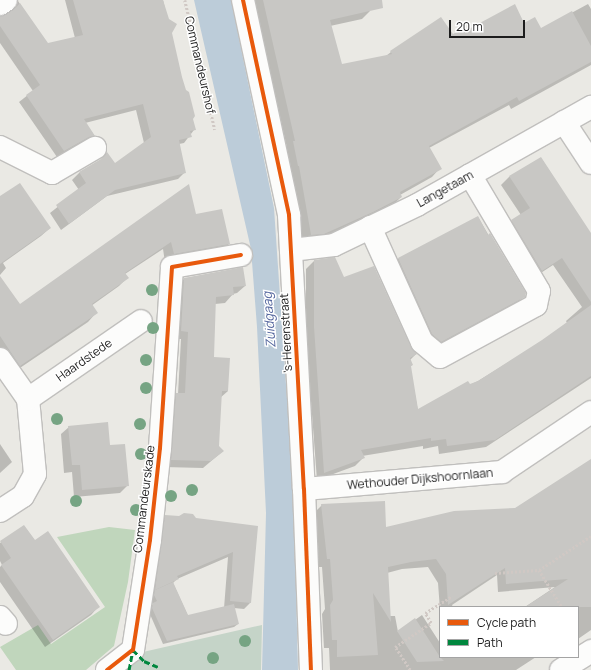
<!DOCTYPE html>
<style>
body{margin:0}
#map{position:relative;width:591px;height:670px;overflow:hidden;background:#eae9e4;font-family:Manrope,sans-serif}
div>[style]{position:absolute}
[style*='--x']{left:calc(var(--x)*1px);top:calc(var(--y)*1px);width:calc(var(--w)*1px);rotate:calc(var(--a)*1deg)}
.forest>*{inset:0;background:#c0d6bc}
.cemetery>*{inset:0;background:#c5d4c8}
.water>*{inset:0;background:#bcccd9}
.shadow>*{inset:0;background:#0003}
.building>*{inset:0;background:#c8c7c4}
.path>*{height:2.5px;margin-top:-1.25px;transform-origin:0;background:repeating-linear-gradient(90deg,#d0c8c4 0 2px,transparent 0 4px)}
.roads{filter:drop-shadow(1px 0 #c0bfbd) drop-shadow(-1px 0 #c0bfbd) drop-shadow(0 1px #c0bfbd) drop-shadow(0 -1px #c0bfbd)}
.minor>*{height:22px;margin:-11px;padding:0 11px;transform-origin:11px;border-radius:11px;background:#fcfcfb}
.quiet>*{height:3px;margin-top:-1.5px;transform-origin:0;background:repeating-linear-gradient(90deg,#00873e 0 6px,transparent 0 9px)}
.cycleway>*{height:4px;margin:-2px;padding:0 2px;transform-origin:2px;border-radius:2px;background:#e8590c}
.trees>*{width:12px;height:12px;margin:-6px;border-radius:50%;background:#76a483}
span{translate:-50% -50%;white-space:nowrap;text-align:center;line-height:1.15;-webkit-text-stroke:3px #fff;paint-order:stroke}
.street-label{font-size:12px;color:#1c1c1c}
.water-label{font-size:13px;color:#55679e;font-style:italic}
.legend{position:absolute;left:439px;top:606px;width:140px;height:52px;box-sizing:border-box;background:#fff;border:1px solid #a4a4a4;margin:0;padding:5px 7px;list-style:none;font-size:12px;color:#1c1c1c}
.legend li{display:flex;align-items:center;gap:8px;height:20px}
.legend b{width:20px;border:1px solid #a4a4a4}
.scale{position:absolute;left:449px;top:20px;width:76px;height:18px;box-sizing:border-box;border:2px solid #1c1c1c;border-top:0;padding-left:5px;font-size:12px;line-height:14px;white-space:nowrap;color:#1c1c1c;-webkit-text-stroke:3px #fff;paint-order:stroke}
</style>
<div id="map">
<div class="forest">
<i style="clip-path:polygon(109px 527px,135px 530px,128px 582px,114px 646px,86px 670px,16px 670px,0 647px,38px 625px,51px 644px,105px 607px,57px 537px)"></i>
</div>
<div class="cemetery">
<i style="clip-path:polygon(262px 625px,261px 670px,113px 670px,121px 657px)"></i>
</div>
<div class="water">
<i style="clip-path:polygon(194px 0,231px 0,274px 208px,294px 502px,298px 670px,262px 670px,266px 513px,257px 327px,251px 249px)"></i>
</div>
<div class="shadow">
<i style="clip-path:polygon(65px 0,163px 0,194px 130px,184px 143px,179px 144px,185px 172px,178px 179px,107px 196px,61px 230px,50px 213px,79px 190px,72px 180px,79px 173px,99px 162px,106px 153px,114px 165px,144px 143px,136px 110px,85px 123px,94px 135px,87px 142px,57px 157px,19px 102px,33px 91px,0 43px,0 17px,11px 12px,12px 8px,18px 1px,47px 45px,75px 38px)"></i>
<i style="clip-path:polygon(252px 0,365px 0,370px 11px,362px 19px,330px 26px,341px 65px,386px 56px,391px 52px,465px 32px,524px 24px,540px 30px,588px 4px,591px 9px,591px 65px,511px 109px,509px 105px,429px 148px,440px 168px,432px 177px,400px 195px,401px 197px,393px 205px,363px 220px,315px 241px,303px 243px,291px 174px,285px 150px,287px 148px,261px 31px)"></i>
<i style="clip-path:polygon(541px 158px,591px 235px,591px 378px,486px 447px,439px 454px,438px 446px,423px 449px,423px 446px,362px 456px,363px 458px,355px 466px,317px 480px,306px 336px,306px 269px,314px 261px,335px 259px,343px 278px,416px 354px,410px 360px,412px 365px,410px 367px,418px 411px,478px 381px,543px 341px,567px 323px,566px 321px,582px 307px,553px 265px,533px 278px,504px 229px,521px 215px,501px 185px,509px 177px)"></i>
<i style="clip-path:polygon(0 197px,50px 228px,41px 236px,3px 263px,6px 268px,0 275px)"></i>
<i style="clip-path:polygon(195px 215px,229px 244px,220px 253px,165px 262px,163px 249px,125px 274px,127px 278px,119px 286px,91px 306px,96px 313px,88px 322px,11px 374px,0 357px,0 278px,20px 305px)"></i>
<i style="clip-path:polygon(478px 217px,524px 296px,510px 310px,427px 355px,384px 272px,398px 259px)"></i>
<i style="clip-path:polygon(184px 279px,245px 286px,237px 293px,233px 294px,225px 303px,215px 304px,213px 358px,228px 391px,220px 398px,218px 447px,223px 451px,203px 468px,164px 467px,169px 401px,178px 394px,181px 339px,174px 339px,177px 286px)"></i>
<i style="clip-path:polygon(69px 427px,109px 446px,128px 485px,120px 493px,74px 497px,72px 472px,64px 473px,61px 434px)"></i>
<i style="clip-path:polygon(0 444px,12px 462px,0 473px)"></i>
<i style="clip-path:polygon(591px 460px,591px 630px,578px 639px,578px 607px,525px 607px,555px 587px,498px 592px,497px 575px,452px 605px,453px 607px,440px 607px,440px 610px,438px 583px,428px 567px,402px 569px,387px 573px,390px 616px,395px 616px,398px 632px,422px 615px,440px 643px,440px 657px,536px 657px,516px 670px,330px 670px,329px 648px,324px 648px,322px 614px,325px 609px,322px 567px,319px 567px,314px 513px,322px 505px,385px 528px,515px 509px)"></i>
<i style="clip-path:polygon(evenodd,166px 516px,257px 527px,250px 603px,244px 609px,234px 608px,238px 624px,234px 627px,163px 644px,149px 612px,150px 608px,153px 604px,151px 600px,160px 522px,166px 516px,228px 557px,224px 608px,188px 616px,173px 583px,177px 579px,228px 557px)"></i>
<i style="clip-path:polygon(24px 526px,35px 541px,98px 607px,91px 615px,45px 647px,0 582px,0 567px,2px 565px,0 561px,0 543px)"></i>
</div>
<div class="building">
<i style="clip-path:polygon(73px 0,163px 0,169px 19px,177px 24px,172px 33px,182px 77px,186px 90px,189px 92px,195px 116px,193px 119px,196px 130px,190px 131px,192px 137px,179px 140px,186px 173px,115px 190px,69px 224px,56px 205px,86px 183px,79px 172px,101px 159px,107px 152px,115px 163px,151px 137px,143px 104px,84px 119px,95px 136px,89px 137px,64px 151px,26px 95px,40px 85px,0 26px,0 16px,13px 10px,20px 3px,48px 43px,83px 35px)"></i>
<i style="clip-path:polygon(263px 0,382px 0,383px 8px,330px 20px,342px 64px,392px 54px,390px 51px,441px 17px,453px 34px,463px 28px,465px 31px,515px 4px,524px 23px,535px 17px,541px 28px,572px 11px,591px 46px,591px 62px,519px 101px,517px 97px,429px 146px,442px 169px,400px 192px,402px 197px,373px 212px,324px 234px,311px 235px,299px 166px,298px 166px,293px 141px,295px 141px)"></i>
<i style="clip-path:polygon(541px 157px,591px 233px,591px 302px,562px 258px,542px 271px,511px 220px,530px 208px,509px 176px)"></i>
<i style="clip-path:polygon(20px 183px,51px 228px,0 264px,0 196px)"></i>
<i style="clip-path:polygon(189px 184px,196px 214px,222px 209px,230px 244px,174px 254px,171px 242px,125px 273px,129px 278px,92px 304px,98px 313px,20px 366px,0 336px,0 276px,20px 304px)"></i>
<i style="clip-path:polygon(478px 216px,488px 235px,490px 233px,526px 293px,525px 297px,441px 342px,432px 334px,398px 258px)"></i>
<i style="clip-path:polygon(335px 257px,344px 277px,374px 266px,411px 347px,417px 354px,410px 358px,413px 365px,411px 366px,418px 409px,468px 381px,470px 384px,478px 381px,542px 340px,591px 305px,591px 376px,495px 440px,447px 446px,446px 439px,431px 441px,431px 438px,361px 450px,365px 458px,324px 473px,314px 327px,314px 260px)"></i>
<i style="clip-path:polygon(243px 267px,246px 286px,233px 287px,234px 295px,216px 297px,214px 357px,230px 358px,228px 391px,222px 391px,219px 446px,224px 451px,211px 461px,171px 460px,176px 393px,185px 393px,188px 332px,181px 331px,184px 278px)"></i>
<i style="clip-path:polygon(108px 422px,110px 445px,125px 444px,129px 486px,82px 490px,80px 465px,72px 465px,68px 426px)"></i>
<i style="clip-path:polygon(591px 459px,591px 607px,525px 607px,568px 579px,506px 584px,505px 568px,448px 605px,446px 574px,436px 559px,411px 562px,388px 567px,391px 622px,373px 593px,378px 655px,337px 657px,337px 640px,332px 640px,330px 605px,333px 600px,330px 559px,327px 559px,321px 504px,385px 501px,386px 527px,454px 511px,515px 508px)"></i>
<i style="clip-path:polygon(184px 513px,193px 514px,196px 518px,258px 526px,251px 603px,230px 601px,233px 552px,177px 576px,179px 579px,155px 590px,165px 515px,179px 516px)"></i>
<i style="clip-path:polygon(24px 525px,35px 540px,48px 531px,100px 607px,53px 640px,1px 565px,11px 558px,0 541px)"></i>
<i style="clip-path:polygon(173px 582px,188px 615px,234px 604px,239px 624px,167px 641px,152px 608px,153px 603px,157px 601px,154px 595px,155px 590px)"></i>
<i style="clip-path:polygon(415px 618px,440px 657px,444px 661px,417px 662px,397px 631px)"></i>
</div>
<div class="path">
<i style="--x:185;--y:0;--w:133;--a:77"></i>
<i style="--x:539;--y:570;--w:44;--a:58.1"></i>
<i style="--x:495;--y:573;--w:44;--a:-3.9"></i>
<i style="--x:539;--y:570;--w:62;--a:-33.2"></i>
<i style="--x:410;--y:670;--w:27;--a:-123"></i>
<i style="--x:395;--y:647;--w:43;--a:-33.7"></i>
<i style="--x:431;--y:623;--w:12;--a:-121"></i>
<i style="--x:425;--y:613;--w:32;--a:-32"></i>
</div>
<div class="roads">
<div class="minor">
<i style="--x:243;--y:0;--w:220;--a:77.9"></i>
<i style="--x:289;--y:215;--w:274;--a:86.9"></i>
<i style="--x:304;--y:489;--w:181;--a:87.8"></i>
<i style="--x:0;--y:4;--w:7;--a:-34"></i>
<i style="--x:564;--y:122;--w:49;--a:56.6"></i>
<i style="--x:0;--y:147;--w:58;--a:26.6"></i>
<i style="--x:52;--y:173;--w:50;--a:-30.2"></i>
<i style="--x:370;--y:227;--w:126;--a:65.7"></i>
<i style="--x:422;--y:342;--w:23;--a:40"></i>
<i style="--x:440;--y:357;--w:109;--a:-28.4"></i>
<i style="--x:536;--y:305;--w:14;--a:-78"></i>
<i style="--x:539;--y:291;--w:135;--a:-120.7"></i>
<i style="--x:291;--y:250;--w:43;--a:-6.6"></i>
<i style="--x:334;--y:245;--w:92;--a:-25.7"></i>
<i style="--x:417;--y:205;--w:200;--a:-29.4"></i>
<i style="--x:0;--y:359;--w:49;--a:55"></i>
<i style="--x:304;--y:489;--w:199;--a:-4.9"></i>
<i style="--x:502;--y:472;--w:107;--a:-34"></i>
<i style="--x:0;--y:511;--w:27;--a:-33"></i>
<i style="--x:23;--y:496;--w:25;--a:-61"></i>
<i style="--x:35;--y:474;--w:75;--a:-95.3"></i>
<i style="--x:28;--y:399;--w:137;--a:-34.6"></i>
<i style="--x:0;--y:617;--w:9;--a:49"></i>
<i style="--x:107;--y:670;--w:33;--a:-38"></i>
<i style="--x:133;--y:650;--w:111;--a:-81.2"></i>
<i style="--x:150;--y:540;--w:93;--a:-83.8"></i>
<i style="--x:160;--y:448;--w:181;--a:-86.2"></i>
<i style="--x:172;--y:267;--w:70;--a:-9.9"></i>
<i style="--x:561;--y:670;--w:36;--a:-32"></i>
</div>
</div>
<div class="quiet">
<i style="--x:133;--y:650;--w:16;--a:45"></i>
<i style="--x:144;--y:661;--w:15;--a:23"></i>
<i style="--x:129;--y:670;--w:20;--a:-79"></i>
</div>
<div class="cycleway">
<i style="--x:243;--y:0;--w:220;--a:77.9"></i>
<i style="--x:289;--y:215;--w:274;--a:86.9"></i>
<i style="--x:304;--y:489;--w:181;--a:87.8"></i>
<i style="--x:107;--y:670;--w:33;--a:-38"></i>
<i style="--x:133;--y:650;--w:111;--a:-81.2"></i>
<i style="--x:150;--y:540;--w:93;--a:-83.8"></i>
<i style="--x:160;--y:448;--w:181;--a:-86.2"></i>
<i style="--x:172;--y:267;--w:70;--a:-9.9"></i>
</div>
<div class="trees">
<i style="left:152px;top:290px"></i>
<i style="left:153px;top:328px"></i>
<i style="left:146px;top:360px"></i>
<i style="left:146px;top:388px"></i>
<i style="left:57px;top:419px"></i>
<i style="left:140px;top:424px"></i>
<i style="left:141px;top:454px"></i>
<i style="left:192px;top:490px"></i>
<i style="left:171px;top:496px"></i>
<i style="left:76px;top:501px"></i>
<i style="left:136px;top:510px"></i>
<i style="left:245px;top:641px"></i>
<i style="left:213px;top:658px"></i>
</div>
<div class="street-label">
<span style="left:200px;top:65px;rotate:77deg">Commandeurshof</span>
<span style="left:445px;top:189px;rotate:-29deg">Langetaam</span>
<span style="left:286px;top:333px;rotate:-93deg">'s-Herenstraat</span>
<span style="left:84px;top:360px;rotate:-35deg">Haardstede</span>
<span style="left:420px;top:479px;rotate:-5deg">Wethouder Dijkshoornlaan</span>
<span style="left:144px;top:499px;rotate:-83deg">Commandeurskade</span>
</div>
<div class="water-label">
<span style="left:269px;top:320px;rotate:-94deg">Zuidgaag</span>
</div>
<ul class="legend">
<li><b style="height:5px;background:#e8590c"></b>Cycle path</li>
<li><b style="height:5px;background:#00873e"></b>Path</li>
</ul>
<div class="scale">20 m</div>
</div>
